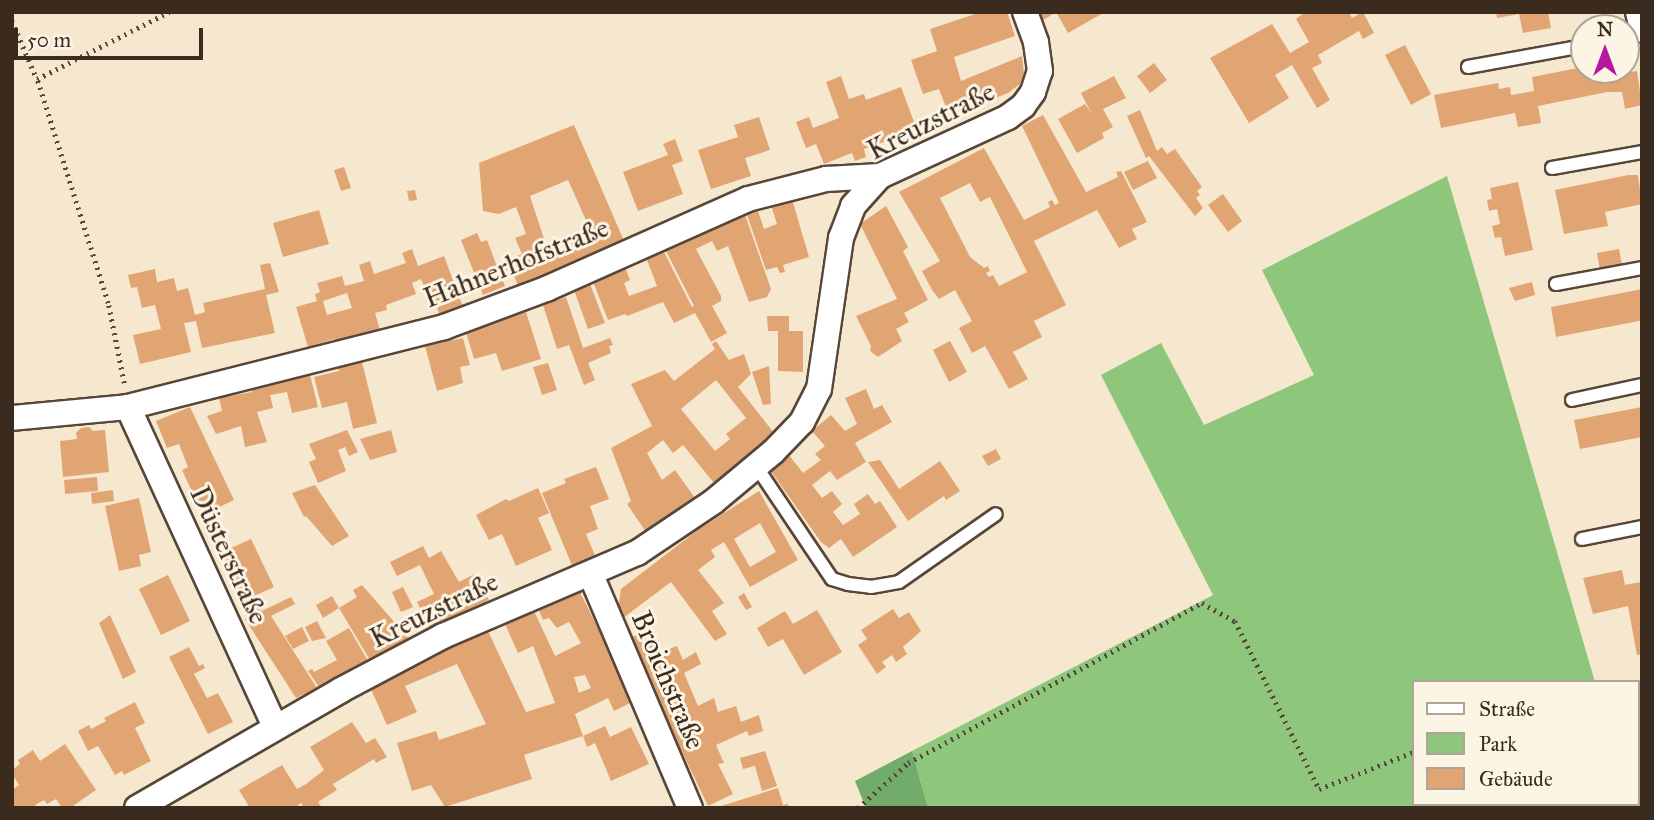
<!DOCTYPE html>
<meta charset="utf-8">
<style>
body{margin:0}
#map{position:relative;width:1654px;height:820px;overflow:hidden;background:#f6e8cf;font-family:"IM FELL Great Primer",serif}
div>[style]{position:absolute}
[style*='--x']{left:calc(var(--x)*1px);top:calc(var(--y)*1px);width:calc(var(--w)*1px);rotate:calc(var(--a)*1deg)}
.green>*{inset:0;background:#8ec77b}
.forest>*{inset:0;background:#72ac6b}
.building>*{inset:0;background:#e1a574}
.path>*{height:4.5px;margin-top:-2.25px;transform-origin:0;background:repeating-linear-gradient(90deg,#574639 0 2px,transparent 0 7px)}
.roads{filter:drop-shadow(2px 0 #574639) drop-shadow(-2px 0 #574639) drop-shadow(0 2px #574639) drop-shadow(0 -2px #574639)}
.lane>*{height:12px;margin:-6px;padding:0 6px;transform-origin:6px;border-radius:6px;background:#fff}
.street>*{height:24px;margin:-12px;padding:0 12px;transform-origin:12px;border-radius:12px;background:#fff}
span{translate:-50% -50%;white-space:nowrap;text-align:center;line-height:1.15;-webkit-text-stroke:6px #fcf5e5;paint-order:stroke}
.street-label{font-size:28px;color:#3b2a1e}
.frame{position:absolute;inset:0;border:14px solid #3b2a1e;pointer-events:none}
.legend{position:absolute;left:1412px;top:680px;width:228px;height:126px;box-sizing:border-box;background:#fcf5e5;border:2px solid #afa495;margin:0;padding:9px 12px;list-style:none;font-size:21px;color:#3b2a1e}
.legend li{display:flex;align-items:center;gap:14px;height:35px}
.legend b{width:35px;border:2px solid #afa495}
.north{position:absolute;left:1570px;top:14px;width:70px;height:70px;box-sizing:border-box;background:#fcf5e5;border:2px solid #afa495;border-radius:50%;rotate:0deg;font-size:19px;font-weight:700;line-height:28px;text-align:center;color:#3b2a1e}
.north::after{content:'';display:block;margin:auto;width:24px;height:32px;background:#b5179e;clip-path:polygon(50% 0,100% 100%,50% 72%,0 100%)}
.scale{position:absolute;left:14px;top:28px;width:189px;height:32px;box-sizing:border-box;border:4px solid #3b2a1e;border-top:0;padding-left:9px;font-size:21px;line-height:24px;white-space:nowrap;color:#3b2a1e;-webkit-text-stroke:5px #fcf5e5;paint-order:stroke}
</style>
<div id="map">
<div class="green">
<i style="clip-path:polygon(1447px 176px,1595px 682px,1414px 682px,1414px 804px,1609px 804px,1610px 808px,928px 808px,912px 751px,1213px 595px,1101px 375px,1161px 343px,1204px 425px,1314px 375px,1262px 270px)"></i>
</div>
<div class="forest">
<i style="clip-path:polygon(912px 751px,928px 808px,866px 808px,855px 781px)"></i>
</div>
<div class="building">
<i style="clip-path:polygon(981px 12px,1007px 12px,1015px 36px,954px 57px,961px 81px,1022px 56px,1024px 73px,1020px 84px,1008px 93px,961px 112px,957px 103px,946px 107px,939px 89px,923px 94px,911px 60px,937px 51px,930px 29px)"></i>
<i style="clip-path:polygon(1039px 12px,1105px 12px,1068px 33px,1056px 12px,1042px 21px)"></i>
<i style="clip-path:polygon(1305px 12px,1349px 12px,1352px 18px,1363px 12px,1374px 33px,1363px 39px,1359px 31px,1318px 55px,1322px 63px,1312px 68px,1330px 100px,1317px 108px,1292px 65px,1275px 75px,1289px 98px,1249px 123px,1210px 58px,1272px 24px,1290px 53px,1309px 42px,1296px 19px)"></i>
<i style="clip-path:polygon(1496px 12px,1548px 12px,1551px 28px,1523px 33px,1519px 14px,1497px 18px)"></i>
<i style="clip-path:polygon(1405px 45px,1431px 94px,1411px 105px,1385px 55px)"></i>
<i style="clip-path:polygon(1154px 63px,1167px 80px,1150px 93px,1137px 76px)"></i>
<i style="clip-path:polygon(1578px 68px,1617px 70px,1618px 74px,1637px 71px,1642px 105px,1625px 109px,1622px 92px,1607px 92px,1538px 106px,1541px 123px,1518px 127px,1515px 113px,1441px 128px,1434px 95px,1498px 83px,1499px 89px,1510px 87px,1511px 95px,1534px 91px,1532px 77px)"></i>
<i style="clip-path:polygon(841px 76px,849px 99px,864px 94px,866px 100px,901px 87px,917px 130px,864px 149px,866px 157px,855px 161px,852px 153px,824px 164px,816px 144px,806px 148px,796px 122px,809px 117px,813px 128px,839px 118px,826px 82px)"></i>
<i style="clip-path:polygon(1114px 76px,1126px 98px,1103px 109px,1113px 127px,1102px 133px,1104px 138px,1077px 153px,1058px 119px,1085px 104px,1091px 113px,1081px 93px)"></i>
<i style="clip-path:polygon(1140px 110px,1157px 151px,1162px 147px,1167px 154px,1175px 149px,1202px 187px,1197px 191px,1200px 195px,1196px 198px,1203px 208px,1195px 216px,1149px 156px,1146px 158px,1127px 116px)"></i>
<i style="clip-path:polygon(evenodd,1043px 115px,1086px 192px,1118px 177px,1116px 172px,1121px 171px,1147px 222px,1132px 229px,1137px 239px,1119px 248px,1097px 210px,1034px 241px,1066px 305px,1034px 321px,1042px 337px,1013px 352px,1028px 379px,1009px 389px,985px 346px,972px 353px,959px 328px,972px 321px,955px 290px,939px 299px,932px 290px,922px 271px,940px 261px,899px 192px,984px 148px,1024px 220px,1050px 207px,1048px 202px,1052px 200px,1055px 205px,1059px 203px,1022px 126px,1043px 115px,970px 183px,980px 202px,990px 197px,1027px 272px,999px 286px,993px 275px,989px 277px,986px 273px,990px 271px,988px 266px,984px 268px,970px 257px,940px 198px,970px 183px)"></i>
<i style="clip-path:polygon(759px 117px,770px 150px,745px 158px,751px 176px,711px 189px,698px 150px,738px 137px,734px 125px)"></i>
<i style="clip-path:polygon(evenodd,574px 125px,624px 241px,519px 288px,511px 268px,500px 273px,505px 286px,483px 295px,461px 240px,477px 233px,481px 242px,487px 240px,496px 264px,522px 254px,515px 238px,526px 234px,516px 207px,499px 214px,483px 211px,479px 163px,574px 125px,568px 180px,594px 238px,583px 243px,581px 239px,571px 243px,572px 247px,550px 257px,530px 196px,568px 180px)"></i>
<i style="clip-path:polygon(675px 139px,683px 161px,672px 165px,683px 194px,638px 211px,623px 172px,668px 155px,663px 144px)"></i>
<i style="clip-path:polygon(1148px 161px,1157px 178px,1133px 190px,1124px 172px)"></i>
<i style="clip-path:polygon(344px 167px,351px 188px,341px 191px,334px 170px)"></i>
<i style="clip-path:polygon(1628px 175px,1638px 175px,1642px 204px,1605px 212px,1608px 226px,1564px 234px,1555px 190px)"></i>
<i style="clip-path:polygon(1518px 182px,1533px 250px,1505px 256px,1501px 237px,1495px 238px,1492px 226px,1500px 224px,1497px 209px,1489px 211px,1487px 200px,1492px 199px,1490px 188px)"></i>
<i style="clip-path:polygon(415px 190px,417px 200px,409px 201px,407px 191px)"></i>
<i style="clip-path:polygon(1223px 194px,1242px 221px,1228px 232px,1208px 205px)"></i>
<i style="clip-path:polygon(792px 199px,809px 257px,783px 265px,785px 272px,780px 273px,777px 267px,766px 270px,746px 212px,757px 208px,764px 229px,777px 224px,771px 205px)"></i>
<i style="clip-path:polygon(886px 206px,908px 247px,903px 251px,928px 300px,904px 313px,909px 322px,896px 329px,902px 341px,878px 357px,870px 351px,871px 346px,856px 316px,897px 299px,860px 224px)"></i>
<i style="clip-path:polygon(319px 210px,329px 244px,283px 257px,273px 223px)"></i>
<i style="clip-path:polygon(744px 212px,771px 289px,767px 297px,749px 302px,728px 246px,717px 251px,712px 241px,696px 249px,721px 296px,721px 301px,712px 306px,727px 333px,711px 342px,695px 313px,674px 323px,663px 302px,627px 316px,625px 314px,608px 320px,592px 279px,624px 265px,630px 280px,624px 283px,629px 296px,657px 286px,645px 255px,662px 248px,692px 307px,694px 306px,664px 247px)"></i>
<i style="clip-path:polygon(evenodd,412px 249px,418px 266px,444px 256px,463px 307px,440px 316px,431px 289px,426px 291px,421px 279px,412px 283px,416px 294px,386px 305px,387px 310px,375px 313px,380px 330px,336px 344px,334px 339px,308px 347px,296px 307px,317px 301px,315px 294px,320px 292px,317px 283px,342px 276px,345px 286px,364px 281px,359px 265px,370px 261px,374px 274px,406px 263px,402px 253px,412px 249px,347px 293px,352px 308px,327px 315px,323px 301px,347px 293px)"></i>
<i style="clip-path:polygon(1619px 249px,1622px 265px,1600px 270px,1597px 253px)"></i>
<i style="clip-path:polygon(270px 263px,279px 292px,266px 295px,275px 333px,202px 348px,196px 321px,184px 323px,191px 352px,140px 364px,133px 335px,161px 329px,155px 305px,142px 308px,137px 287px,131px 288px,128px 275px,155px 269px,157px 282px,174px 278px,177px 291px,188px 288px,195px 315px,205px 312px,203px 303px,265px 289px,260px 265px)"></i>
<i style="clip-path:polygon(1532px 282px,1535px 295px,1515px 301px,1509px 288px)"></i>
<i style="clip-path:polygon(590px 284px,605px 323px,588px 329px,574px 290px)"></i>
<i style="clip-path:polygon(1642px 289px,1642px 319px,1639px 321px,1556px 337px,1551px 307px)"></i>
<i style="clip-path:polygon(566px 297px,583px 348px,610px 338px,613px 345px,609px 346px,611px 353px,588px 363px,595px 380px,584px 385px,569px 345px,557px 349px,543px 305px)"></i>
<i style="clip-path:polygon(526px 312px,541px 359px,502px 371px,496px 353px,474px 359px,466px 332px)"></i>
<i style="clip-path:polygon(767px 316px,789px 316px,789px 331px,803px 331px,803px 372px,778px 371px,778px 331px,768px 331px)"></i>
<i style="clip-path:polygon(446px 338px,448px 341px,463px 338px,470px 365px,460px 367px,463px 383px,437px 391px,425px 346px)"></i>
<i style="clip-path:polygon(evenodd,716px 341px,729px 360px,744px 354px,751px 374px,738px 387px,774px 433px,714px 483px,683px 445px,673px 453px,663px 440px,647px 453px,662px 480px,675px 470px,695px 498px,646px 532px,627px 504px,631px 501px,611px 448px,652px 426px,631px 384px,665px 370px,674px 381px,715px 349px,712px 344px,716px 341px,716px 380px,746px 418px,726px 434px,730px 439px,715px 451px,681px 409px,716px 380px)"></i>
<i style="clip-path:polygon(950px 341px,967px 372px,949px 382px,933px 350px)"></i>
<i style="clip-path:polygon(361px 358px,377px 423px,353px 429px,347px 402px,322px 408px,314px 377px,339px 371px,338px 364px)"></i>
<i style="clip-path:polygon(548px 363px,557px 390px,542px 395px,533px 367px)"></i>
<i style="clip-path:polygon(769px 366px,771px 404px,763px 405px,752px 372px)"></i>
<i style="clip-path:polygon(309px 371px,318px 407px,292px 413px,287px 392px,270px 395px,273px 408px,257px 412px,267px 442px,245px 447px,241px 426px,216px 434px,207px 416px,222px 411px,219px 398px,252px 392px,251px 385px)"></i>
<i style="clip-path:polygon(866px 389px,874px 409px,882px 405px,892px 422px,855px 443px,866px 462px,837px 480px,830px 471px,812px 485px,822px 498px,832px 491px,842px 504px,833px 512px,843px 525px,860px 514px,854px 504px,868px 494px,875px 504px,880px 501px,897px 527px,853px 557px,841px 539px,829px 548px,821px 542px,770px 470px,789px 455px,803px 473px,821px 460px,815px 454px,825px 446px,812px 431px,831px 415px,845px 431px,857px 424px,845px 398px)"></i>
<i style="clip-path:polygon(190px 407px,234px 500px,203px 515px,182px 470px,188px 467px,179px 444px,167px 448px,156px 421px)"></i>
<i style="clip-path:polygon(1642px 407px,1642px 437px,1580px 449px,1574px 420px)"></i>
<i style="clip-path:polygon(89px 427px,93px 431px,105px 430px,109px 472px,63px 477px,60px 441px,77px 439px,76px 433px,81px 428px)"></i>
<i style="clip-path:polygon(347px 430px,358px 452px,349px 456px,345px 447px,338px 450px,346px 471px,318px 483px,309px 462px,316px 459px,309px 444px)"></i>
<i style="clip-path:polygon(391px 430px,397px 452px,370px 460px,360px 439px)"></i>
<i style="clip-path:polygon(996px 449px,1001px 459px,988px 466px,982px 456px)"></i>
<i style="clip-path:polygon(880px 460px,899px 489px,940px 461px,960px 491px,946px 500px,944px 496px,908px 521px,868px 462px)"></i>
<i style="clip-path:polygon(596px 467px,609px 499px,590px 506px,598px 529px,586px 534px,596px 558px,573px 568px,542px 493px,566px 483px,564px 479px)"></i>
<i style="clip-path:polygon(97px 477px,98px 491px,65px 494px,64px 480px)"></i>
<i style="clip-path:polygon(315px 485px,349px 536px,332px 546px,306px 516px,304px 517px,292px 493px)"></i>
<i style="clip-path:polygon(538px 488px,549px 513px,538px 518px,552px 550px,516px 566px,502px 534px,489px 540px,476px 515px,506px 499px,509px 501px)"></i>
<i style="clip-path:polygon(113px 490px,114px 501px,92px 504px,91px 493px)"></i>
<i style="clip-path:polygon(evenodd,759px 491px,798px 560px,750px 587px,724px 542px,711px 550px,715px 557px,698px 570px,724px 603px,712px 611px,727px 634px,715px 641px,671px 582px,623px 618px,618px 609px,621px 589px,699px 529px,759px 491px,760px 523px,776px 552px,750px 567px,734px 539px,760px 523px)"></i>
<i style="clip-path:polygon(139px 498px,151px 552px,139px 555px,141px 566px,119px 571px,105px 506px)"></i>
<i style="clip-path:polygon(251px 539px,274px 587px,241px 602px,218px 554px)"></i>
<i style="clip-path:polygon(423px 546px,429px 558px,441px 551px,459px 582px,475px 574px,489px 600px,430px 629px,417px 602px,434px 594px,420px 565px,397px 576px,390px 562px)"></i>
<i style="clip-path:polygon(1622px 570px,1625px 585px,1640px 582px,1642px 591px,1642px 654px,1637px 655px,1628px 606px,1593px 614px,1583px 578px)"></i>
<i style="clip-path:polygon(168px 575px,190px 621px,161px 635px,139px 589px)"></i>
<i style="clip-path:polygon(362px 585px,410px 640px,370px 660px,339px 608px,357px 597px,353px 590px)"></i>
<i style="clip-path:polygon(403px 587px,413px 607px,401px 612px,392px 592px)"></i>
<i style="clip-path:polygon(evenodd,580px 592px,634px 701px,614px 711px,608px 698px,575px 714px,583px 736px,524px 755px,532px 779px,445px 807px,431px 785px,412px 791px,397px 743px,436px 731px,439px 740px,486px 724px,457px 664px,405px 686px,417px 712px,387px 725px,369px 685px,487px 629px,526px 712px,555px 703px,533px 646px,518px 653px,505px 624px,534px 611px,555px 656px,581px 643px,569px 622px,557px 628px,549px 618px,543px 620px,537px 606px,580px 592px,585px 675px,591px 688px,579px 693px,574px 677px,585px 675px)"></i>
<i style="clip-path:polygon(744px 593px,752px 607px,746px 610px,738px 597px)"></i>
<i style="clip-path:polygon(332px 596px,339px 608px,323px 618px,316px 605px)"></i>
<i style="clip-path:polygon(291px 597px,295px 604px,271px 616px,317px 688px,296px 698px,245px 619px)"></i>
<i style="clip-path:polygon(260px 600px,265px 608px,247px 617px,243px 608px)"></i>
<i style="clip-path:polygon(893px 609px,899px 618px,909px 612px,921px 631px,903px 647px,907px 654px,896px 662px,892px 655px,882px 662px,886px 667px,877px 674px,858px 645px,867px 639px,861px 630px)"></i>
<i style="clip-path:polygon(817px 610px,842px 652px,804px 675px,783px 639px,768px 647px,757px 628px,785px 611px,793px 624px)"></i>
<i style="clip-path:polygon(110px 615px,136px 672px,123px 679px,99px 623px)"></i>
<i style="clip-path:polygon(317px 621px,326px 638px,312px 641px,305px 627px)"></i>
<i style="clip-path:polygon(302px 627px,309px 641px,293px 649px,285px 636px)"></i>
<i style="clip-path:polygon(349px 628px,368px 661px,319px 687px,308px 671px,312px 669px,314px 672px,337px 660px,326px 641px)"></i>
<i style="clip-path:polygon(644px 632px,648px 640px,652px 638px,659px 653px,677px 646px,683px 660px,696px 652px,701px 664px,684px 673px,698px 706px,714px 698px,718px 712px,736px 706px,741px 722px,759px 715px,763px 731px,749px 736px,747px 731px,716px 745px,724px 763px,718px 764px,733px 794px,708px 806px,661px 708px,632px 637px)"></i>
<i style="clip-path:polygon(189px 647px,199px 666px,203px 664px,205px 668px,194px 674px,207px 698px,218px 693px,233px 722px,208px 734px,169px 657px)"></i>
<i style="clip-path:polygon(135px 702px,145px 723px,135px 728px,151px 761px,124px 775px,122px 771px,115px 775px,98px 746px,88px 751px,78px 731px,89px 725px,91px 729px,106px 721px,104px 718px)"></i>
<i style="clip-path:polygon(352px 722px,366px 743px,375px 738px,387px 757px,376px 763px,374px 759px,333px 784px,337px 790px,318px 802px,322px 808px,304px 808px,301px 803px,294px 808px,250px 808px,239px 790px,282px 765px,297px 789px,306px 784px,324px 770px,310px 747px)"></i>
<i style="clip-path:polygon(605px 726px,610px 737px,631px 727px,649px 764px,611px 781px,595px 743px,587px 747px,583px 736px)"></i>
<i style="clip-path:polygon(65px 744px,96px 790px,70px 808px,62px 808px,56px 799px,47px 804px,44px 800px,35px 805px,37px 808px,12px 808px,12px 790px,19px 785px,12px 774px,12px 770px,20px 764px,18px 760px,33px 750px,40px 761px)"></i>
<i style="clip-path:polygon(765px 751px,777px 786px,762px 791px,755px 766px,743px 769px,740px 758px)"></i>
<i style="clip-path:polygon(1642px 781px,1642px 808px,1626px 808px,1625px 804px,1638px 804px,1638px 782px)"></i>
<i style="clip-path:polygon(778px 788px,783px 805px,788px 804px,789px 808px,715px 808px)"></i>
</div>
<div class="path">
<i style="--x:12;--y:21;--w:63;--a:66.7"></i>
<i style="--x:124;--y:383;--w:82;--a:-101.3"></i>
<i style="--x:108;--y:303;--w:235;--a:-107.6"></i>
<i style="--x:37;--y:79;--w:148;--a:-26.9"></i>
<i style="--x:858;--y:808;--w:67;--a:-42"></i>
<i style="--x:908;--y:763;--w:335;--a:-28.6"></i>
<i style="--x:1202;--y:603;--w:38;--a:29"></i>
<i style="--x:1235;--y:621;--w:188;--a:63.4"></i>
<i style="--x:1319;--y:789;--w:102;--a:-21.3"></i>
</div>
<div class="roads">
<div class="lane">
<i style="--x:1626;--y:38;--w:16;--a:-11"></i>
<i style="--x:1468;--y:67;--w:118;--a:-10.3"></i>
<i style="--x:1552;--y:168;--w:91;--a:-10.1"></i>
<i style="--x:1556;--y:284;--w:87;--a:-10.5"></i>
<i style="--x:1572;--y:400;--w:72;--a:-12.1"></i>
<i style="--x:756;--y:466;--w:136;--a:56.1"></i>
<i style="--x:832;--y:579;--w:17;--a:17"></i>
<i style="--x:848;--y:584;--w:23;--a:7"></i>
<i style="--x:871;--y:587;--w:28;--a:-10"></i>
<i style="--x:899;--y:582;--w:118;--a:-35"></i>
<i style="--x:1582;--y:539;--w:61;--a:-11.3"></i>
</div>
<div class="street">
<i style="--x:1638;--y:12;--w:16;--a:76"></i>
<i style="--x:128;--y:407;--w:352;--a:65.3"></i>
<i style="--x:12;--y:418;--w:117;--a:-5.4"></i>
<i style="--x:128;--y:407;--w:326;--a:-14.2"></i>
<i style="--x:444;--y:327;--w:109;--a:-20.4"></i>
<i style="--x:546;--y:289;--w:221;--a:-24"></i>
<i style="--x:748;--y:199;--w:81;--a:-14.4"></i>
<i style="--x:826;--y:179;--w:54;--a:-3.2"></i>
<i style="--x:591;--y:575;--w:253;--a:67"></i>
<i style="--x:1638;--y:759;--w:4;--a:-14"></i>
<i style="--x:137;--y:808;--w:236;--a:-30"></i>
<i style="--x:341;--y:690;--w:115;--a:-27.9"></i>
<i style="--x:443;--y:636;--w:211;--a:-23.2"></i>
<i style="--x:637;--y:553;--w:92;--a:-33.9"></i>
<i style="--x:713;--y:502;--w:78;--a:-39.8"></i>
<i style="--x:773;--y:452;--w:42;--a:-46"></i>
<i style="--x:802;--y:422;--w:37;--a:-63"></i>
<i style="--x:819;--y:389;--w:153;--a:-81.7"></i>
<i style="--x:841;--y:238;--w:34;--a:-69"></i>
<i style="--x:853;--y:206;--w:40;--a:-48"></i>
<i style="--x:880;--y:176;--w:141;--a:-24.7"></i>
<i style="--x:1008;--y:117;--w:19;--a:-36"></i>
<i style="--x:1023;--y:106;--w:17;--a:-54"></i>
<i style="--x:1033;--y:92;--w:22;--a:-72"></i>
<i style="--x:1040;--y:71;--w:29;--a:-98"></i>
<i style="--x:1036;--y:42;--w:32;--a:-110"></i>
</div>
</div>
<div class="street-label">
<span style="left:931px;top:121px;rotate:-27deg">Kreuzstraße</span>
<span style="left:516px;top:263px;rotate:-22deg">Hahnerhofstraße</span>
<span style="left:229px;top:555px;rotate:65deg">Düsterstraße</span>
<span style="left:434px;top:610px;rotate:-26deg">Kreuzstraße</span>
<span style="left:668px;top:680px;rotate:67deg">Broichstraße</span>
</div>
<div class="frame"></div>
<ul class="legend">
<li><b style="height:9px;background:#fff"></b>Straße</li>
<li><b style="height:19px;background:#8ec77b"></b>Park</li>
<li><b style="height:19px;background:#e1a574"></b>Gebäude</li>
</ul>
<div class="north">N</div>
<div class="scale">50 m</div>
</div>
